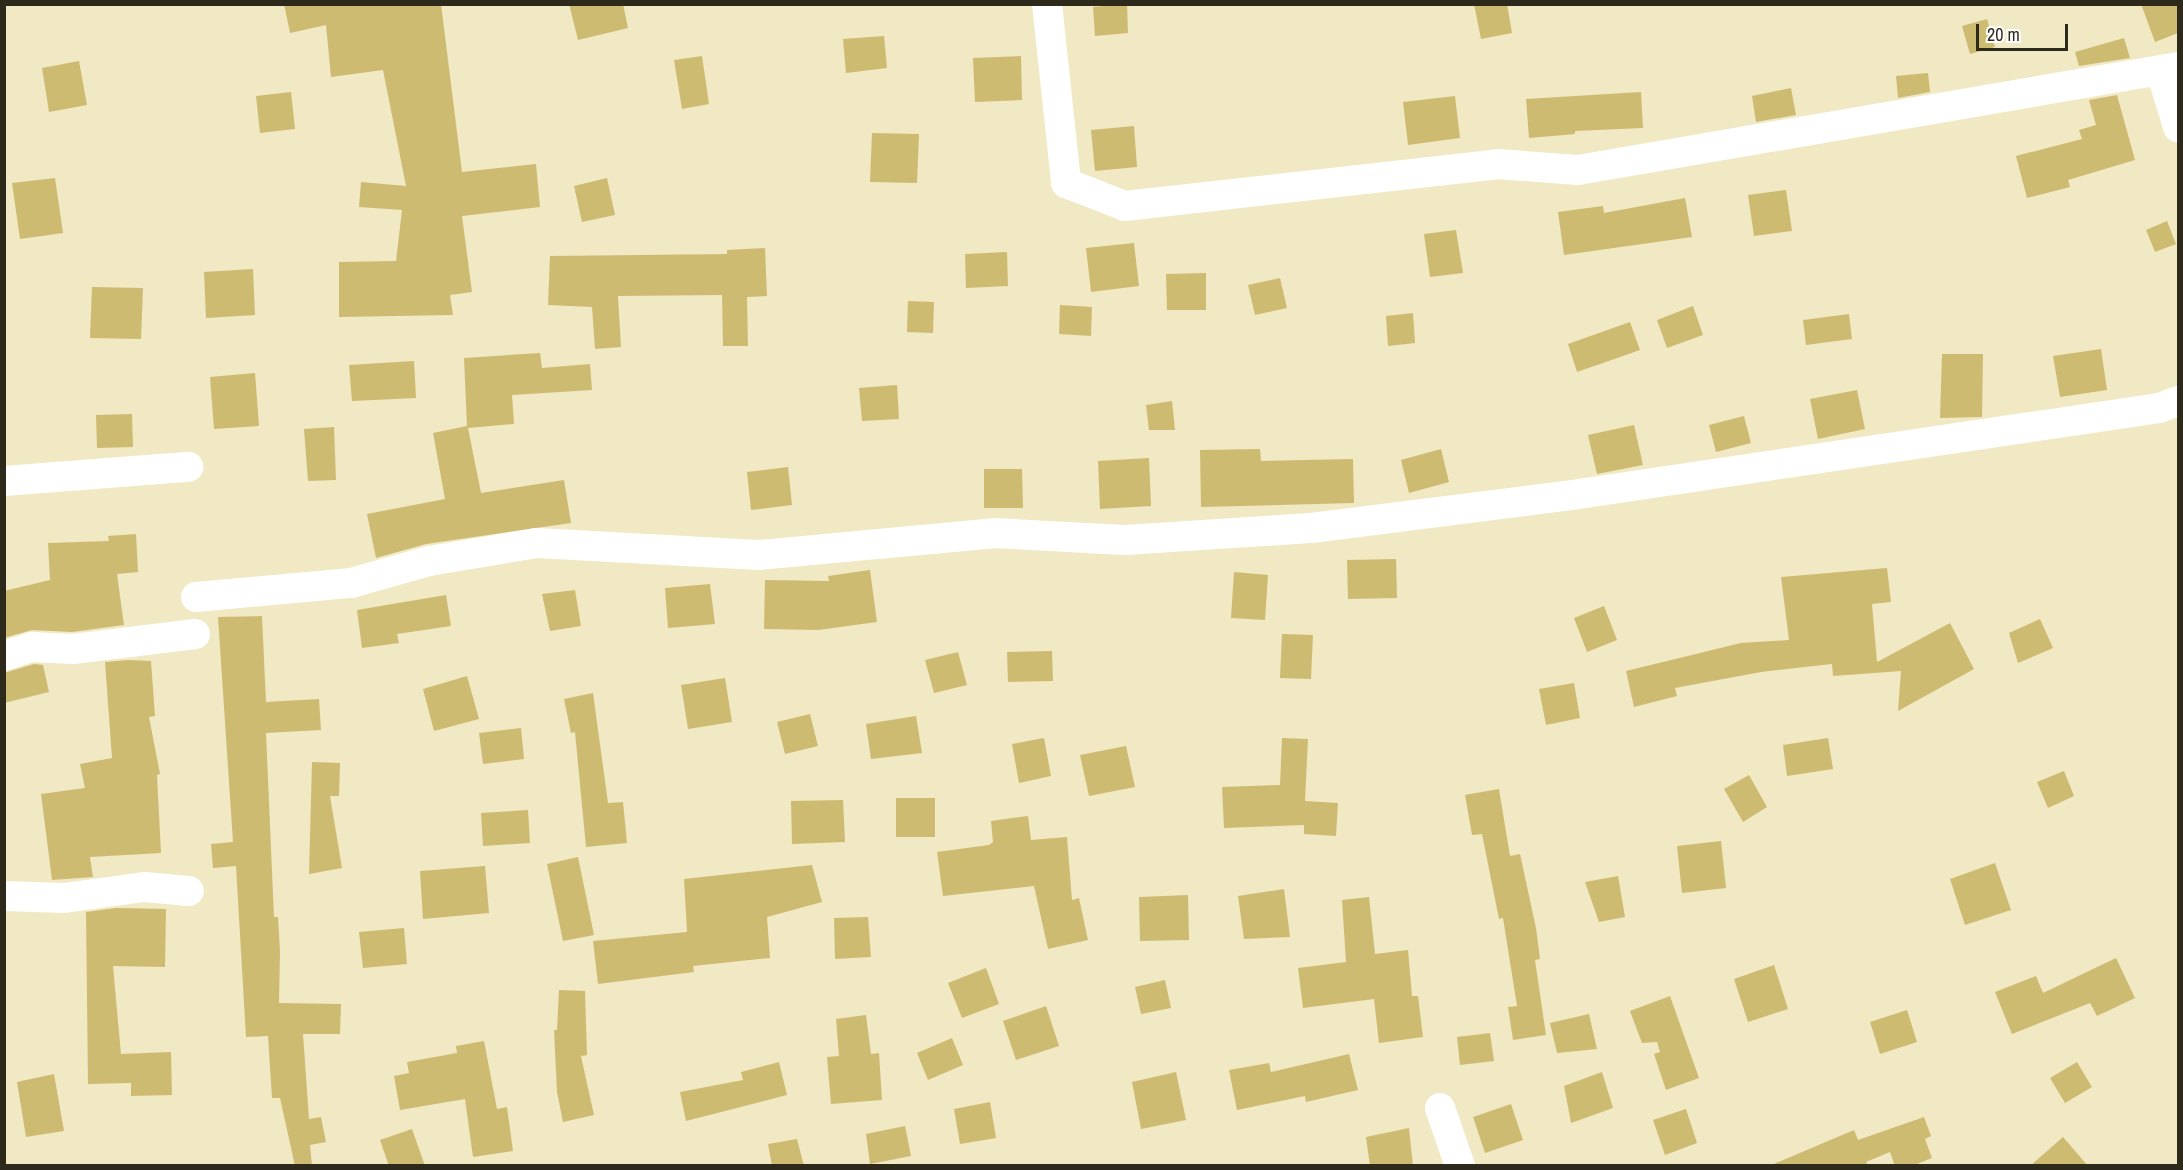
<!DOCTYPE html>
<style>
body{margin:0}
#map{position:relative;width:2183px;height:1170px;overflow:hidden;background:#f1e8c4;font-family:"Archivo Narrow",sans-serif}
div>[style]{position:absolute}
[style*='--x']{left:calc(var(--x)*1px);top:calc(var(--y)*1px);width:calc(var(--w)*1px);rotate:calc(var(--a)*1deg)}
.building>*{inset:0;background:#cebb72}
.minor>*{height:30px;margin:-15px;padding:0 15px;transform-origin:15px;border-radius:15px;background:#fff}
span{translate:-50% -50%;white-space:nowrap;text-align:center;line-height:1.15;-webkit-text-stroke:4.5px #fff;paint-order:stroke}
.frame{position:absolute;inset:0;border:6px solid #2d2a1c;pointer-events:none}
.scale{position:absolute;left:1976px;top:24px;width:92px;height:27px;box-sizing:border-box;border:3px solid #2d2a1c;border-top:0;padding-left:8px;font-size:18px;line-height:21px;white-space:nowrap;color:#2d2a1c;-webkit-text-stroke:4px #fff;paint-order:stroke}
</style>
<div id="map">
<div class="building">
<i style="clip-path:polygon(284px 4px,441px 4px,462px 172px,536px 164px,540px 207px,462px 216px,472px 292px,450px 295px,453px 315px,339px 317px,339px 262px,396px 261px,402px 210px,359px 207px,361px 182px,406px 186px,383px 70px,331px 77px,326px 25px,290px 33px)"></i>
<i style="clip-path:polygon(569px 4px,623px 4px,628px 28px,578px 40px)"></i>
<i style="clip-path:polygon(1127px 4px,1128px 33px,1095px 36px,1093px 7px)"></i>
<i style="clip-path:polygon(1474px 4px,1507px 4px,1512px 33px,1481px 39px)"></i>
<i style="clip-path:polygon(2141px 4px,2178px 4px,2178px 33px,2155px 42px)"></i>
<i style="clip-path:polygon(1987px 19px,1995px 47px,1970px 54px,1962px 26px)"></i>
<i style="clip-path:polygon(884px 36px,887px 68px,846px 73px,843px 39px)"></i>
<i style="clip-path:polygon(2124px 38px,2130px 58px,2079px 66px,2075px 52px)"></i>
<i style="clip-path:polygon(702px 56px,709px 104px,682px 109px,674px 60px)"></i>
<i style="clip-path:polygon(1021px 56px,1022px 100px,975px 102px,973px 58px)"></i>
<i style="clip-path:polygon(79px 61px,87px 105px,49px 112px,42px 68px)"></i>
<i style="clip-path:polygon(1928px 73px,1930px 92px,1898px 98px,1896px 76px)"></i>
<i style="clip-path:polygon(1791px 88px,1796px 115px,1756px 122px,1752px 96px)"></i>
<i style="clip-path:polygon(291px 92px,295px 129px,260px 133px,256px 96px)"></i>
<i style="clip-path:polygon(1641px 92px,1643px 128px,1575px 131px,1575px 134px,1529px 138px,1526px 99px)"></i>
<i style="clip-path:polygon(2117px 95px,2135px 160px,2068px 180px,2070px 187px,2027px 198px,2016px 156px,2082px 139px,2079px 130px,2096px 125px,2089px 100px)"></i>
<i style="clip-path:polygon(1455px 96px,1460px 138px,1408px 145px,1403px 102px)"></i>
<i style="clip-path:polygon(1134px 126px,1137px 167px,1095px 171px,1091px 130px)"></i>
<i style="clip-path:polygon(872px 133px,919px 134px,917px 183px,870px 182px)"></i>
<i style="clip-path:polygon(55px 178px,63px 233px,20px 239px,12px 183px)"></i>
<i style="clip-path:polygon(607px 178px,615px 215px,582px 222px,574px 186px)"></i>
<i style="clip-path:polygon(1786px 190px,1792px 231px,1754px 236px,1748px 195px)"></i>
<i style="clip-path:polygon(1685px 198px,1692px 237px,1564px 255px,1558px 212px,1603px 206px,1604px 213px)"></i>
<i style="clip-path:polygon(2167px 221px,2176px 244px,2155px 252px,2146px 230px)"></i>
<i style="clip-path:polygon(1456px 230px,1463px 273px,1430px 277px,1424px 234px)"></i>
<i style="clip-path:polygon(1134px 243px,1139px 286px,1091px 292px,1086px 248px)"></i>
<i style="clip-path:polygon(765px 248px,767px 296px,747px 297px,748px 346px,723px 346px,722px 295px,618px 296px,621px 347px,595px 349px,592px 307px,548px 305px,550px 256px,727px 254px,727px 250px)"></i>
<i style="clip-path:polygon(1007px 252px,1008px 286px,966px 288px,965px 254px)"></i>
<i style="clip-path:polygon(253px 269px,255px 315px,206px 318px,204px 272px)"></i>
<i style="clip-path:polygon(1206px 273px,1206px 310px,1167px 310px,1166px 274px)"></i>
<i style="clip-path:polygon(1280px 278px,1287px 308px,1255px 315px,1248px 285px)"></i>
<i style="clip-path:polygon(92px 287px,143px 288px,141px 339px,90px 338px)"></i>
<i style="clip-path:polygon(908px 301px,934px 302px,933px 333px,907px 332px)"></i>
<i style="clip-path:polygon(1060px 305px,1092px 307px,1091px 336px,1059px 334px)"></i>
<i style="clip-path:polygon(1693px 306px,1703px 335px,1667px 348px,1657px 320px)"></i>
<i style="clip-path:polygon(1413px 313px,1415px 343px,1388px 346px,1386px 316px)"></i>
<i style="clip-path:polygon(1849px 314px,1852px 339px,1806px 345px,1803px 320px)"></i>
<i style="clip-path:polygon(1630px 322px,1640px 350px,1577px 372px,1568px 344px)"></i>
<i style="clip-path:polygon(2101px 349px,2107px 390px,2060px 397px,2053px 356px)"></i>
<i style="clip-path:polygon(540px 353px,542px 368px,590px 364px,592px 390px,512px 395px,514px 424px,468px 428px,481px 493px,564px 480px,571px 523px,426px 544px,376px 558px,367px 514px,445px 499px,433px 433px,467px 426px,464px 358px)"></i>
<i style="clip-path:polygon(1942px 354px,1983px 354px,1982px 417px,1940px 418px)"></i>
<i style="clip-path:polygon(414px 361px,416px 398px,352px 401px,349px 365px)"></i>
<i style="clip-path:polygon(255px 373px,259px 426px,214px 429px,210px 377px)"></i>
<i style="clip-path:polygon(897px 385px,899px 419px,862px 421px,859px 388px)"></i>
<i style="clip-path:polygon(1857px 390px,1865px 429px,1818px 439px,1810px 399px)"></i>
<i style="clip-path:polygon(1172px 401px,1175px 430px,1149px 430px,1146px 405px)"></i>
<i style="clip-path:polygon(132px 414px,133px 447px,97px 448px,96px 415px)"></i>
<i style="clip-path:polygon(1744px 416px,1751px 443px,1716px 452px,1709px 425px)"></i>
<i style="clip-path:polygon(1634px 425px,1643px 465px,1597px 474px,1588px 435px)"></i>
<i style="clip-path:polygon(334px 427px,336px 480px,308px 481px,304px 429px)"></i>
<i style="clip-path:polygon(1260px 449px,1261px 461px,1353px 459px,1354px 503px,1201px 507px,1200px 450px)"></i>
<i style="clip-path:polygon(1441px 449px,1449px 482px,1409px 493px,1401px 460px)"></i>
<i style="clip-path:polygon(1149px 458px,1151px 506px,1100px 509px,1098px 461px)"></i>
<i style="clip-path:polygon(788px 467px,792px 505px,751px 510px,747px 472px)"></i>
<i style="clip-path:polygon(984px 469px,1022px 469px,1023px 508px,984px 508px)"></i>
<i style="clip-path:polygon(136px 534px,138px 572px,117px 574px,124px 625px,72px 632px,32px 630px,4px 638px,4px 591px,50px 580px,48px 543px,109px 541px,108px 536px)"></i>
<i style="clip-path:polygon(1396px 559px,1397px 598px,1348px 599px,1347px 560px)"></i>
<i style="clip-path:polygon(1887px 568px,1891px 602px,1872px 604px,1877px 662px,1950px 623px,1974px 669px,1898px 711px,1901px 671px,1833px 676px,1832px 664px,1761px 672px,1675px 688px,1677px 696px,1634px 707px,1626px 671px,1741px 643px,1789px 640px,1781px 577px)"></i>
<i style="clip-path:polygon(870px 570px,877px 622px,818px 630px,764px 629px,765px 580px,829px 581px,828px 576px)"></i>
<i style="clip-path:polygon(1234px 572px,1268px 575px,1265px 620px,1231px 618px)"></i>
<i style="clip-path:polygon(710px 584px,715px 624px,668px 628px,665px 588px)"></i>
<i style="clip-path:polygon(575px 590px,581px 626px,550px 631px,542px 594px)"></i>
<i style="clip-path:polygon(446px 595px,451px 626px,397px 634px,399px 643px,362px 648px,357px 610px)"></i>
<i style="clip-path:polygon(1604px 606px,1617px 640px,1587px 652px,1574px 618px)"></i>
<i style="clip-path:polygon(262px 616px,266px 702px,319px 699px,321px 730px,266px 733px,274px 917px,278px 917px,280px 951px,279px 1003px,341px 1004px,340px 1034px,303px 1034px,309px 1119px,321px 1117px,326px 1142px,310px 1145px,312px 1166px,295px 1166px,280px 1098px,272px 1098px,268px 1036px,246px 1037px,236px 866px,213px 868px,211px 844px,233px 842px,218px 617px)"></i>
<i style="clip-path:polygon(2040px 619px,2053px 648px,2018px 663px,2009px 633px)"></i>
<i style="clip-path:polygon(1282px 634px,1313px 635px,1311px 679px,1280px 678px)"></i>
<i style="clip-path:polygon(1052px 651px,1053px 681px,1008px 682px,1007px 652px)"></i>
<i style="clip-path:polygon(958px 652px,967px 685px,934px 693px,925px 660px)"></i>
<i style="clip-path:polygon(128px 660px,151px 661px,155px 716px,149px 717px,160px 774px,157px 775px,161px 853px,90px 857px,93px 877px,52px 880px,41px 794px,85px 788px,80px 764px,112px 758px,105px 662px)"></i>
<i style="clip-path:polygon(34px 664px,43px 665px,49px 692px,4px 703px,4px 673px)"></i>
<i style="clip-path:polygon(467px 676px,479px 719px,434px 731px,423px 689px)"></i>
<i style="clip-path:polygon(725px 678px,732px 722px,688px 729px,681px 685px)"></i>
<i style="clip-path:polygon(1574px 683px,1580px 718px,1546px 725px,1539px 689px)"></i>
<i style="clip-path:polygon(593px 693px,608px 803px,623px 802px,627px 843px,586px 847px,575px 732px,571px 733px,564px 699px)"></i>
<i style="clip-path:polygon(810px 714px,818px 746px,785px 754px,777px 722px)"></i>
<i style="clip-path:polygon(916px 716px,922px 753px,871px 759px,866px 724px)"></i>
<i style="clip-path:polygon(521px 728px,524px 759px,483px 764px,479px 733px)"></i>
<i style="clip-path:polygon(1044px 738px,1051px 776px,1019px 783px,1012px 744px)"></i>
<i style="clip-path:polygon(1282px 738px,1308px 739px,1305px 801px,1338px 803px,1336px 836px,1304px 834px,1304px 825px,1224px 828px,1222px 787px,1280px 785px)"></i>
<i style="clip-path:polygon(1828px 738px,1833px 769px,1787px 776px,1783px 745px)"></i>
<i style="clip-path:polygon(1126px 746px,1135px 787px,1089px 796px,1080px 755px)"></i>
<i style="clip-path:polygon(312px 762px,340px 763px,339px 796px,330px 796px,342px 868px,309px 874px)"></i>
<i style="clip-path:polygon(2064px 771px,2074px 796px,2048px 808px,2037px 782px)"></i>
<i style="clip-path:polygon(1749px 775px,1767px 807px,1743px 822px,1724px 789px)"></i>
<i style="clip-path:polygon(1499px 789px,1510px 856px,1520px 854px,1536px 928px,1540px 959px,1535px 960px,1546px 1035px,1513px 1040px,1508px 1007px,1517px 1006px,1503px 918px,1499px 919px,1482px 834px,1472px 835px,1465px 795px)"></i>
<i style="clip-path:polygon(896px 798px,935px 798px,935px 837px,896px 837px)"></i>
<i style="clip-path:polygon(843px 800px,845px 842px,792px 844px,791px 801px)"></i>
<i style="clip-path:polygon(528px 810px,530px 843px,483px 846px,481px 813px)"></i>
<i style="clip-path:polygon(1028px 816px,1031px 840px,1067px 837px,1072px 900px,1079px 898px,1088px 940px,1048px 949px,1034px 886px,943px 896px,937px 852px,989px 845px,993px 842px,991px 821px)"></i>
<i style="clip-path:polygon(1721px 841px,1726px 888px,1682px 893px,1677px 846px)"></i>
<i style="clip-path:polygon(578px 857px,594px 935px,563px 941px,547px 864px)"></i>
<i style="clip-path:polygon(1995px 863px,2011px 910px,1965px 925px,1950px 879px)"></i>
<i style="clip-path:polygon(812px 865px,822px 902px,767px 917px,770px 958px,693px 966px,694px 972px,598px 984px,593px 941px,687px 932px,684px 879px)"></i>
<i style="clip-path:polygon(485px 866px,489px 913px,423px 919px,420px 871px)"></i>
<i style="clip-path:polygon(1618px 876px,1625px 917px,1599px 922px,1585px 882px)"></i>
<i style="clip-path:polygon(1284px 889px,1290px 937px,1244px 939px,1238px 896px)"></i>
<i style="clip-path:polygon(1188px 895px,1189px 940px,1140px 941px,1139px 897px)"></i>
<i style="clip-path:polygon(1369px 897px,1375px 954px,1408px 950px,1412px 996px,1418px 996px,1423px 1037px,1379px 1043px,1374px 999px,1303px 1008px,1298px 968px,1346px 962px,1342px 900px)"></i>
<i style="clip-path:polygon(116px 908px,166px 909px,165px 967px,113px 966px,121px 1054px,171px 1052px,172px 1095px,131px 1096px,131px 1083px,88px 1084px,86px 912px)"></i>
<i style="clip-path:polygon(868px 917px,871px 957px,835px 959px,834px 918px)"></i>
<i style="clip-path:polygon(404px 928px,407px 964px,363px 968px,359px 932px)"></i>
<i style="clip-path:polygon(2116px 958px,2135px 998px,2097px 1016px,2090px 1003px,2012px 1034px,1995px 992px,2036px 976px,2043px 993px)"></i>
<i style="clip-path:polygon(1774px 965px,1788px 1009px,1748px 1022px,1734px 979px)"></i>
<i style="clip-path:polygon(986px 968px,999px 1004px,962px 1018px,948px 983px)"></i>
<i style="clip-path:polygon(1165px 980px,1171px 1008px,1141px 1014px,1135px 987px)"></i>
<i style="clip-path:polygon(559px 990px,585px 991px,587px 1055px,581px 1056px,594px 1115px,563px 1122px,557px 1092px,554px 1030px,557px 1030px)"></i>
<i style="clip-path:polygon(1670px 996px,1699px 1078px,1666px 1090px,1654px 1054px,1660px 1052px,1657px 1042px,1642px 1043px,1630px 1011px)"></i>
<i style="clip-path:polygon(1046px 1006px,1059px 1046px,1016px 1060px,1003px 1021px)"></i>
<i style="clip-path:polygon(1907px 1010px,1917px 1042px,1880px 1054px,1870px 1022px)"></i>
<i style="clip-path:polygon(1589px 1014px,1597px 1049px,1557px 1053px,1550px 1023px)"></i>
<i style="clip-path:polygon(866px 1015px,871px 1054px,879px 1053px,882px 1100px,831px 1104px,827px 1057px,839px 1056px,836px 1019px)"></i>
<i style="clip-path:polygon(1490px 1033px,1494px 1061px,1460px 1065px,1457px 1037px)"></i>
<i style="clip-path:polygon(952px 1038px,963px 1065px,928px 1080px,917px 1053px)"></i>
<i style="clip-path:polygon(484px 1041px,497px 1109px,507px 1107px,513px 1151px,473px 1157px,465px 1099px,400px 1110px,394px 1076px,409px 1073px,407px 1062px,457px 1053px,456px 1046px)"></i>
<i style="clip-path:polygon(1349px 1054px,1358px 1090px,1306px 1102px,1305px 1096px,1237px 1110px,1229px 1070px,1269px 1063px,1271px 1072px)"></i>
<i style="clip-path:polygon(779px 1062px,787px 1095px,686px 1121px,680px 1092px,743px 1080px,741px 1072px)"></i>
<i style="clip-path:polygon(2077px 1062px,2092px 1087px,2065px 1103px,2050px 1078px)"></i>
<i style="clip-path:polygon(1176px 1072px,1186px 1120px,1141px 1129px,1132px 1082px)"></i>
<i style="clip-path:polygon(1602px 1072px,1613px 1108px,1571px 1123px,1564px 1086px)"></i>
<i style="clip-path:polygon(54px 1074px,64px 1131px,26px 1137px,17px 1082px)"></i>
<i style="clip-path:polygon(990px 1102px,996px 1138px,960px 1144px,954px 1109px)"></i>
<i style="clip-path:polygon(1511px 1104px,1523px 1140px,1485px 1153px,1473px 1117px)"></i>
<i style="clip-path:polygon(1686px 1109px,1697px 1143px,1665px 1155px,1653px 1120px)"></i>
<i style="clip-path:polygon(1924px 1117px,1931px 1136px,1925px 1139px,1932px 1158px,1912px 1166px,1895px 1166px,1890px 1152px,1866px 1162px,1868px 1166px,1769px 1166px,1854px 1130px,1858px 1140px)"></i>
<i style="clip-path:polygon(905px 1126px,911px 1156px,870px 1164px,866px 1134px)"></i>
<i style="clip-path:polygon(1409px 1128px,1413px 1166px,1370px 1166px,1366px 1137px)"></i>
<i style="clip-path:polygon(412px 1129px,425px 1166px,389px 1166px,380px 1140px)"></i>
<i style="clip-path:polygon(2063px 1137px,2088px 1166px,2030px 1166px)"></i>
<i style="clip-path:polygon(797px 1139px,804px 1166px,772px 1166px,768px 1144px)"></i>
</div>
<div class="minor">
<i style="--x:1047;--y:4;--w:180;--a:83.9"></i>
<i style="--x:1066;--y:183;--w:63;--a:21.3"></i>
<i style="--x:1125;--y:206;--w:374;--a:-6.4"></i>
<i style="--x:1497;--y:164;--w:81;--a:4.2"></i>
<i style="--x:1578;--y:170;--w:609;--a:-9.74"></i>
<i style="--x:2161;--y:71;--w:59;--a:73.1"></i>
<i style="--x:4;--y:481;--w:185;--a:-4.4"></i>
<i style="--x:196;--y:597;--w:156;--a:-5.2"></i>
<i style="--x:351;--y:583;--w:81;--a:-15.8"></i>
<i style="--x:429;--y:561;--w:109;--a:-9.5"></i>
<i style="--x:537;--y:543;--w:222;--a:3.1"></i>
<i style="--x:759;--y:555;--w:236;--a:-5.3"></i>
<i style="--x:994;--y:533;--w:131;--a:3.1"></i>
<i style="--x:1125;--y:540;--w:186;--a:-3.7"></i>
<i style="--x:1311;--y:528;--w:256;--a:-7.2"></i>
<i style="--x:1565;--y:496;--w:600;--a:-8.43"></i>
<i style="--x:2159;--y:408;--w:20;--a:-20"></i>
<i style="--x:4;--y:656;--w:29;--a:-18"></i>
<i style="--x:32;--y:647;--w:41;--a:2.8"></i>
<i style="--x:73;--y:649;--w:123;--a:-7"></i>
<i style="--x:4;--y:896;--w:60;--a:1.9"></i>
<i style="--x:64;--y:898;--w:81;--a:-7.8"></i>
<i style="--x:144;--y:887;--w:45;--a:5.1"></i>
<i style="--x:1440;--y:1108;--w:61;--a:71"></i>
</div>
<div class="frame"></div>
<div class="scale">20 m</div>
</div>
